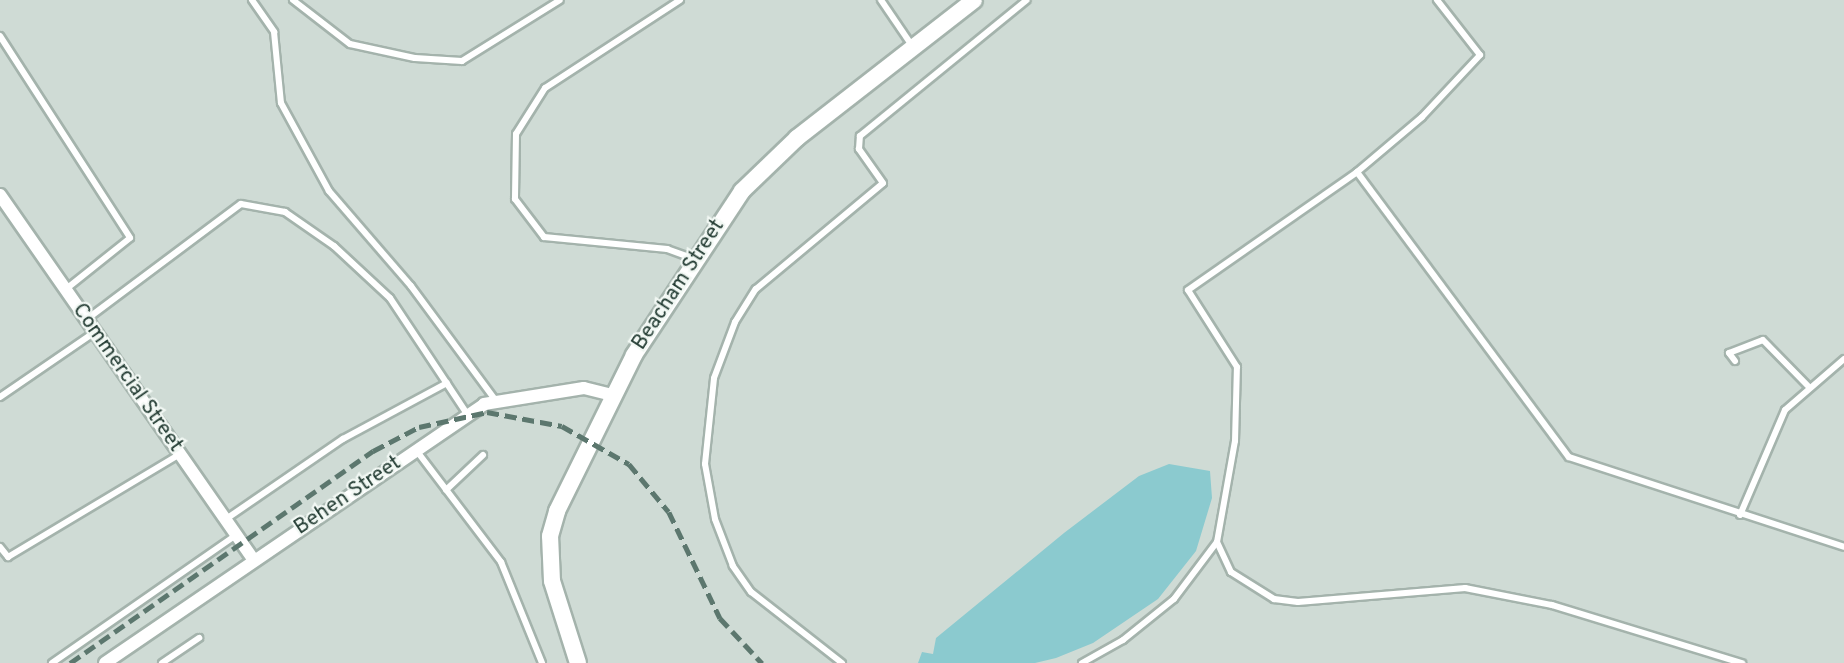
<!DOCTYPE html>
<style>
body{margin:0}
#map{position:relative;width:1844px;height:663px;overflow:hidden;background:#e1ebe6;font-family:Overpass,sans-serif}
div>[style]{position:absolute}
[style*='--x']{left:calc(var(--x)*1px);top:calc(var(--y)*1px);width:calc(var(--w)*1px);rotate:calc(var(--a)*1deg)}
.built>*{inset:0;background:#cfdbd5}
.water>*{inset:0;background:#8bcacf}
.roads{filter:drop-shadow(2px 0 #a4b3ac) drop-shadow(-2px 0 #a4b3ac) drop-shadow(0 2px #a4b3ac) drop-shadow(0 -2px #a4b3ac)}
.service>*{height:6px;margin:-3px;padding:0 3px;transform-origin:3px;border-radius:3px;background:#fff}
.minor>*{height:12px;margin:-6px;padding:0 6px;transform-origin:6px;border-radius:6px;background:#fff}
.secondary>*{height:16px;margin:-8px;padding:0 8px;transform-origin:8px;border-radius:8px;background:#fff}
.rail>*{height:4.5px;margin-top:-2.25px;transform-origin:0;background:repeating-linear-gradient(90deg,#5c776e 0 12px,transparent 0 18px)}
span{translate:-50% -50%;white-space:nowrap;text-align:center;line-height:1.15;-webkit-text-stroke:4.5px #f2f8f4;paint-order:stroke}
.street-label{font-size:21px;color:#223b32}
</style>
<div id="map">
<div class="built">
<i style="clip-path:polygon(0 0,1844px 0,1844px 663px,0 663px)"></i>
</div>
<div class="water">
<i style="clip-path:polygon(1169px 464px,1210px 471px,1212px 498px,1196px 551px,1158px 599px,1093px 643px,1056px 658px,1035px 663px,918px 663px,922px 652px,933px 654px,936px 638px,1064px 533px,1139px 476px)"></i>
</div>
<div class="roads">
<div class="service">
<i style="--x:252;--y:0;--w:39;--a:55"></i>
<i style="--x:274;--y:32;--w:71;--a:84.4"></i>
<i style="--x:281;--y:103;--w:100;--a:61.4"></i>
<i style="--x:329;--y:191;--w:125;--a:49.2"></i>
<i style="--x:411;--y:286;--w:143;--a:53.5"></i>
<i style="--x:293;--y:0;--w:72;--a:37.7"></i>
<i style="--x:350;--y:44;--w:66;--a:12.2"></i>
<i style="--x:415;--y:58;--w:47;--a:3.7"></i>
<i style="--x:462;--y:61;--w:115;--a:-31.9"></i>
<i style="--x:680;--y:0;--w:161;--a:146.9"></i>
<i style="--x:545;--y:88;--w:54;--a:122.2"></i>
<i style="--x:516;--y:134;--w:65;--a:90.9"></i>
<i style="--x:515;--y:199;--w:48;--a:52.7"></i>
<i style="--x:544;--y:237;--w:124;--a:5.6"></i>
<i style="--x:667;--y:249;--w:29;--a:20"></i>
<i style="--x:881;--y:0;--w:57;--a:55.8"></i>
<i style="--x:0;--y:36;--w:240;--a:57.2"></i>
<i style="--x:130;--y:238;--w:82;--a:141.4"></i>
<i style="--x:1357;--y:172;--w:355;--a:53.4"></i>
<i style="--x:1569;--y:457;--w:289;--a:18.1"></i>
<i style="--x:87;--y:319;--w:192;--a:-36.8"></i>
<i style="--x:241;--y:204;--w:45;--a:10.3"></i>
<i style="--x:285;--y:212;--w:60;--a:34.8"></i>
<i style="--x:334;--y:246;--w:76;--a:42.9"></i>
<i style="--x:390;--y:298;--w:139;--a:56.4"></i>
<i style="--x:1735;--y:361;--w:10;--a:-127"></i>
<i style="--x:1729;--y:353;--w:36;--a:-21"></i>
<i style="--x:1763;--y:340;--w:64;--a:45.6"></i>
<i style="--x:0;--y:397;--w:115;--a:-34.4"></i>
<i style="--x:416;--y:450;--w:141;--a:52.8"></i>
<i style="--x:501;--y:562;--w:109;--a:67.9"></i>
<i style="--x:446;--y:490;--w:51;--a:-43.4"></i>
<i style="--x:1740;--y:515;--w:114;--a:-66.8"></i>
<i style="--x:1785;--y:410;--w:78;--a:-40.8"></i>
<i style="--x:226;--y:519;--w:142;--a:-34.4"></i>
<i style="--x:343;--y:439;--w:118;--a:-28.3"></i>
<i style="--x:1217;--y:542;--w:33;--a:65"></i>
<i style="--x:1231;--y:572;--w:51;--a:32.1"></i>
<i style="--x:1274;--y:599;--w:24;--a:7"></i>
<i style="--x:1298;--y:602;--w:168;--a:-4.8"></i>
<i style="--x:1465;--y:588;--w:89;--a:11.1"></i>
<i style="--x:1552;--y:605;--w:199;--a:17"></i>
<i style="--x:0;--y:547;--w:13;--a:51"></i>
<i style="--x:8;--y:557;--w:200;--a:-30.9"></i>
<i style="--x:52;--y:663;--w:224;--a:-34.8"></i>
<i style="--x:162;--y:663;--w:45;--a:-34"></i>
<i style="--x:842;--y:663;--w:115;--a:-142"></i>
<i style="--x:751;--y:592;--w:32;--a:-125"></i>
<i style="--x:733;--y:566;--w:50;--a:-111"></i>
<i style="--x:715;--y:519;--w:56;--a:-100.3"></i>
<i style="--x:705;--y:464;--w:86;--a:-84"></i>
<i style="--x:714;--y:378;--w:60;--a:-69.4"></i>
<i style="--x:735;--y:322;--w:39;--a:-58"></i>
<i style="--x:756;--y:289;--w:165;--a:-39.8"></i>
<i style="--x:883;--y:183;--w:42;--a:-125.2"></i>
<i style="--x:859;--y:149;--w:13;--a:-86"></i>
<i style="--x:860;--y:136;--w:215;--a:-39.2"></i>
<i style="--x:1082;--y:663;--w:47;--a:-29.3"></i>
<i style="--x:1123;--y:640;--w:65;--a:-38.8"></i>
<i style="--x:1174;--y:599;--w:71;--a:-53"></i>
<i style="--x:1217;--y:542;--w:103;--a:-79.9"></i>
<i style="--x:1235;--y:441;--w:74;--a:-88.5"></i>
<i style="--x:1237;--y:367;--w:91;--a:-122.5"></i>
<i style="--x:1188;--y:290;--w:206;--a:-34.9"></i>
<i style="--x:1357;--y:172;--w:85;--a:-40.2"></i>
<i style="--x:1422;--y:117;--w:85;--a:-46.9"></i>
<i style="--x:1480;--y:55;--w:70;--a:-128"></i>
</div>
<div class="minor">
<i style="--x:0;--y:195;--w:445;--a:55.2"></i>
<i style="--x:105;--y:663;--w:459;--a:-34.3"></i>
<i style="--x:484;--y:404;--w:101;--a:-9.1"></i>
<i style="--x:584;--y:388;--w:29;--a:14"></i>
</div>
<div class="secondary">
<i style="--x:578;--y:663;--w:86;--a:-107.6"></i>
<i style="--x:552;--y:581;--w:45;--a:-92.5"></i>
<i style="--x:550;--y:536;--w:26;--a:-74"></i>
<i style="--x:557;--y:511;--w:174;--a:-63.7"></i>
<i style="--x:634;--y:355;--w:196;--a:-56.6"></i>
<i style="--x:742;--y:191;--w:76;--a:-43.9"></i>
<i style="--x:797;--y:138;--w:224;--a:-37.9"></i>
</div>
</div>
<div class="rail">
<i style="--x:70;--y:663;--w:370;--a:-35"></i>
<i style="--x:373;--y:451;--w:52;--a:-27.6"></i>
<i style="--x:419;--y:427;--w:70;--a:-12.4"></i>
<i style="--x:487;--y:412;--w:76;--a:10.6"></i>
<i style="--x:562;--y:426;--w:77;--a:29.6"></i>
<i style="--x:629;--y:464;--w:62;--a:50.2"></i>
<i style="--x:669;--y:512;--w:118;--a:64.3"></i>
<i style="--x:720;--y:618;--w:62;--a:47"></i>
</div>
<div class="street-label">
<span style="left:679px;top:285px;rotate:-57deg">Beacham Street</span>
<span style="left:127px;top:378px;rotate:55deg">Commercial Street</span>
<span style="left:348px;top:496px;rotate:-34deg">Behen Street</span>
</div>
</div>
